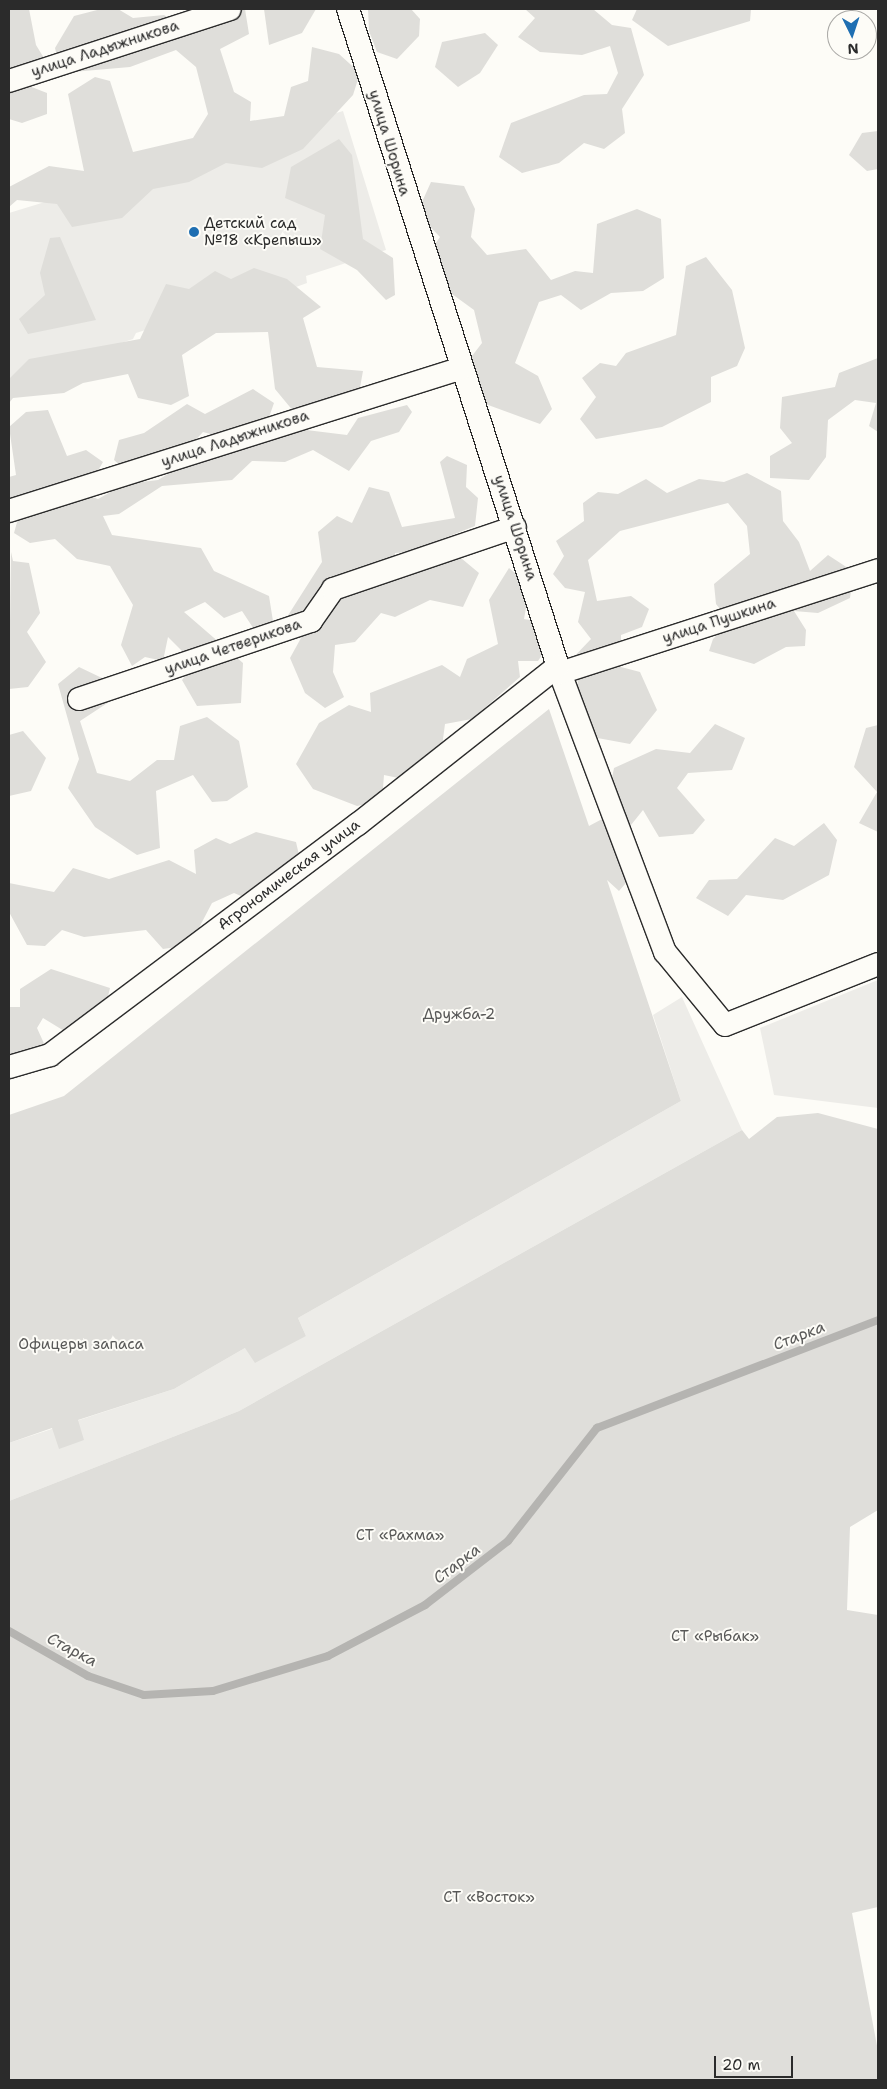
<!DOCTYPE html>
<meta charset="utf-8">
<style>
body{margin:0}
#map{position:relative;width:887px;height:2089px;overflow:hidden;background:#fdfcf7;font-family:"Shantell Sans",sans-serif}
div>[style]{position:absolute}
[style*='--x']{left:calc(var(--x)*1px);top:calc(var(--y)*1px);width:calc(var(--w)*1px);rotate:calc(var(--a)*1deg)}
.built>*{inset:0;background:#edece8}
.green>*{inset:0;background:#dfdeda}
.stream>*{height:8px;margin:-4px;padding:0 4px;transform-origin:4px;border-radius:4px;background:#b5b4b1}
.roads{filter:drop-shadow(1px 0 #2b2b2b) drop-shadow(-1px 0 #2b2b2b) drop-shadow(0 1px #2b2b2b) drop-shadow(0 -1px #2b2b2b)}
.street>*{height:22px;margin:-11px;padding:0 11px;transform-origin:11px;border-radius:11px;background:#fdfcf7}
.dots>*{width:14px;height:14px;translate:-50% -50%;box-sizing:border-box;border:2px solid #fdfcf7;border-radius:50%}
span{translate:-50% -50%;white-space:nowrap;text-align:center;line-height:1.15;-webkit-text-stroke:4px #fdfcf7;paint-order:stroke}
.street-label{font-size:15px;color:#2b2b2b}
.poi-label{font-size:15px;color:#2b2b2b}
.left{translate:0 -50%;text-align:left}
.park-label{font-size:15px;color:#585857}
.water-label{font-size:16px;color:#5b5b5a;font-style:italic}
.frame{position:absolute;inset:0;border:10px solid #2b2b2b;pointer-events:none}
.north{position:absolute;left:827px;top:10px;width:50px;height:50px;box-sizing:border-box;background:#fdfcf7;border:1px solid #a9a8a5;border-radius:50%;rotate:176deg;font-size:14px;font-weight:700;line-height:20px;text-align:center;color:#2b2b2b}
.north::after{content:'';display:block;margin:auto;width:18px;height:22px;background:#1f6fb2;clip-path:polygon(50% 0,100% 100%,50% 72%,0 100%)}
.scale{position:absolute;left:714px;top:2056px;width:79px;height:22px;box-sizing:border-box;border:2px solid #2b2b2b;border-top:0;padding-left:6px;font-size:15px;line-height:18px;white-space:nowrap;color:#2b2b2b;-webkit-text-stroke:4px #fdfcf7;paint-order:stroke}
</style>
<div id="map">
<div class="built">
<i style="clip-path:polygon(343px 111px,386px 250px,306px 276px,307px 283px,274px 295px,273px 290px,136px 333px,133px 339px,16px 378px,9px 386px,9px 213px)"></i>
<i style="clip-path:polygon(878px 980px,878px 1108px,774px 1095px,760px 1028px)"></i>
<i style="clip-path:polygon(682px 997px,742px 1130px,239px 1411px,9px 1501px,9px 1443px,174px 1389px,245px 1348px,306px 1336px,298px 1318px,681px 1101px,653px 1015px)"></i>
</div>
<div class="green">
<i style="clip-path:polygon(9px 9px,29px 9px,36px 45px,47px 63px,9px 88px)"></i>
<i style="clip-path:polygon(101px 9px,118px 9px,133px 18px,164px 15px,195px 33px,188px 9px,245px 9px,249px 34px,220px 49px,234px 92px,251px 102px,250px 121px,284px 116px,291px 87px,308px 81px,312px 47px,339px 54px,360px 73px,353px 95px,303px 149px,262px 168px,226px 163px,189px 182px,153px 189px,122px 218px,72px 227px,57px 204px,17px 200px,9px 207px,9px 187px,49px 166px,84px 171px,68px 94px,95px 77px,110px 81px,133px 152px,193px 138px,208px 114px,196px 67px,176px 50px,130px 67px,61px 73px,55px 48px,74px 16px)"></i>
<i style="clip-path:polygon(264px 9px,316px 9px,302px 33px,269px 45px)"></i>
<i style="clip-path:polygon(368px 9px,411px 9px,420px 19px,419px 36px,397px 59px,377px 52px,369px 31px)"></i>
<i style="clip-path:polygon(525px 9px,593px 9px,612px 25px,631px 28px,644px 75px,622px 109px,625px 133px,604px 149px,584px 143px,559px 163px,522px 173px,499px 157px,511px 123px,584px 95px,607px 94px,618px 73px,610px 46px,582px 55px,540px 52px,518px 37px,535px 18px)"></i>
<i style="clip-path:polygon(637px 9px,751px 9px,750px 21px,668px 46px,632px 20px)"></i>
<i style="clip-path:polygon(485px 33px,498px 45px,480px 73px,458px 87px,435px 67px,442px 42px)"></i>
<i style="clip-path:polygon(24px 84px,47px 93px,47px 114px,22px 123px,9px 119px,9px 94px)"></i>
<i style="clip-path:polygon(878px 131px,878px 169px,867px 171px,849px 155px,862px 133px)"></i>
<i style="clip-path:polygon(339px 139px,352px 155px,363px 239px,393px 258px,395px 295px,386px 300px,357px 270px,320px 249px,325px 215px,285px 198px,291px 167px)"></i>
<i style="clip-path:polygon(431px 182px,464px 186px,475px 209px,471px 237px,487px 255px,526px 249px,551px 280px,575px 271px,593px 273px,597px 224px,637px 209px,661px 219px,664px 278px,643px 291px,611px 293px,581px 310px,561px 295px,539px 302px,515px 363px,538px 376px,552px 409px,540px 424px,480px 402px,465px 365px,482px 343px,474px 310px,441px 286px,428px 254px,440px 237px,417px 213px)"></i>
<i style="clip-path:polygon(60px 237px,96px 320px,28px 334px,19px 319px,45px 295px,40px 273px,50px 238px)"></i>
<i style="clip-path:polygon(706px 257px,732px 290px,745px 348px,737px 366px,711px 377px,711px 402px,662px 427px,596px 439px,580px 419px,596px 397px,582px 378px,600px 363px,616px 366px,626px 353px,676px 335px,686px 266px)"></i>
<i style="clip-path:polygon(254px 268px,287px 279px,321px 307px,303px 318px,317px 367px,363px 371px,359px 393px,294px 412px,275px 389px,268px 332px,216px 333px,182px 355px,189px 396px,171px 405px,138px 398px,128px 374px,83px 383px,64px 393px,13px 398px,9px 403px,9px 379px,29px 359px,140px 339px,166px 284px,189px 289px,215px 271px,231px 279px)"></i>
<i style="clip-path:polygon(878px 358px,878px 432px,869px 426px,876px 403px,855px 400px,828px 420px,826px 457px,809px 480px,770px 478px,770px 456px,792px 443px,780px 428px,782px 397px,835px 387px,839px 373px)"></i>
<i style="clip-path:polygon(253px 389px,274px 403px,267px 423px,222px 437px,203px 432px,187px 449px,124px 469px,114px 460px,119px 440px,144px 433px,187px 404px,205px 414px)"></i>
<i style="clip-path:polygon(407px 405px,412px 412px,399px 432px,371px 441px,349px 471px,313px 450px,285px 462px,252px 461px,232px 480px,162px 486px,119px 514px,103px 516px,112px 535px,201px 548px,214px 571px,269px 596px,276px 640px,263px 643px,242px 611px,224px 618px,205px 602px,184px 612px,243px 663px,241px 703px,197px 706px,182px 680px,195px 664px,168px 637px,163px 661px,145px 657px,132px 666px,121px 645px,133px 605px,110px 566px,77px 559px,55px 539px,30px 543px,14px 533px,21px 508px,78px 492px,98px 499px,125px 484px,158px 480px,201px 454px,282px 427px,347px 435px,358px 418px)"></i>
<i style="clip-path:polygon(48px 410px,67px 456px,86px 450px,103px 462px,93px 479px,9px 505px,9px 477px,16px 475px,9px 427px,26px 412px)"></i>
<i style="clip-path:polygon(447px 456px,467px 465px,466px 487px,478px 498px,475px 526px,409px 552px,395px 553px,396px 578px,461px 558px,479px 573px,463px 607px,430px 600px,395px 617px,381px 613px,355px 642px,335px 645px,333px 672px,344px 697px,325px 708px,305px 693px,290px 658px,301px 638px,287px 617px,322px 562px,318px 532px,337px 516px,352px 523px,369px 487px,389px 492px,402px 527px,455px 518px,440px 462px)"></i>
<i style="clip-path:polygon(747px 473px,781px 491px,783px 521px,799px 542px,810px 571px,828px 555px,854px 572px,850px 598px,818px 613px,794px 611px,806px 630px,805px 646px,786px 647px,754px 664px,709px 651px,713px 639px,730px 622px,716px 604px,714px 584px,750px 554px,747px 526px,728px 503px,620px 531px,588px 560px,597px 601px,631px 596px,649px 609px,642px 627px,621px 635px,621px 667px,640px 672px,657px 710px,630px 744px,592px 737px,568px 707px,578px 682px,569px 662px,591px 639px,578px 622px,585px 592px,565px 588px,553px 574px,564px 556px,556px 541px,584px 521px,583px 503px,598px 492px,618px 494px,646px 479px,667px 493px,699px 479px,724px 482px)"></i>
<i style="clip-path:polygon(11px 552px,13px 561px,29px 563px,40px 613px,27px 632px,46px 662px,28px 687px,9px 689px)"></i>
<i style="clip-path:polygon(509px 568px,530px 586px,524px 619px,549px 623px,554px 637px,538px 661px,518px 661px,520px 677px,472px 719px,445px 724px,441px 754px,408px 780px,384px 775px,382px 801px,357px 806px,313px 789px,296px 764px,319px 723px,349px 705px,371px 712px,370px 693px,442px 665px,460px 677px,467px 659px,498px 644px,489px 600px)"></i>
<i style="clip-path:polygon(79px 667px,102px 678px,109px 702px,80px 721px,97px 773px,130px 781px,157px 760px,174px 760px,180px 726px,207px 717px,239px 741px,248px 787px,227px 801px,212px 802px,193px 775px,156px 791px,160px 848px,137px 855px,95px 827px,68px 788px,79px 759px,58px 684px)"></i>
<i style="clip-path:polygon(549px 709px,589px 826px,604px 818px,614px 768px,656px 749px,690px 753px,715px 724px,745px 738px,732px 770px,688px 773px,677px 788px,705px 820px,693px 834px,659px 837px,643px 810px,615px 845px,631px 877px,619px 891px,607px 880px,681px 1101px,298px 1318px,306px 1336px,266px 1357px,255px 1363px,245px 1348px,174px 1389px,78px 1420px,84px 1440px,73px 1444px,59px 1449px,52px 1428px,9px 1443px,9px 1115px,64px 1096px)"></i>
<i style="clip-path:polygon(878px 725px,878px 832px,859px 823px,877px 792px,854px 767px,866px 728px)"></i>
<i style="clip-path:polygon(23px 731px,46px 758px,31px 791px,9px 796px,9px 735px)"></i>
<i style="clip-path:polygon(824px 823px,837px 840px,829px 875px,783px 900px,746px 895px,728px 916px,696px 898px,709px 880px,737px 879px,775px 838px,794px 846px)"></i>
<i style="clip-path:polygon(256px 832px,296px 842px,299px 855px,281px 867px,283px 892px,265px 906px,234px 893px,212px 903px,190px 945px,163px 949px,146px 930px,84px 937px,62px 930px,45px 946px,27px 945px,9px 912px,9px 883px,54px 892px,73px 868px,109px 879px,169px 860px,196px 874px,194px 850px,216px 838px,230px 844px)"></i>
<i style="clip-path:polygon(51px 969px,110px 988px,101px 1025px,79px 1040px,43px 1018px,37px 1028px,52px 1061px,24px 1075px,9px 1076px,9px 1007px,20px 1007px,20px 989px)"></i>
<i style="clip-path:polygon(818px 1113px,878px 1129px,878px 1510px,850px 1527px,847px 1610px,878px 1615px,878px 1907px,852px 1913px,878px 2051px,878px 2080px,9px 2080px,9px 1501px,239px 1411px,742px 1130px,749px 1139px,777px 1117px)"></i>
</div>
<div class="stream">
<i style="--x:9;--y:1631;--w:91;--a:29.7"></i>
<i style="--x:88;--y:1676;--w:59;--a:18.7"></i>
<i style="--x:144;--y:1695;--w:69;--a:-3.3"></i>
<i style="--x:213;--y:1691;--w:120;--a:-16.9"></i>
<i style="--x:328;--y:1656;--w:110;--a:-27.7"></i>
<i style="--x:425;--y:1605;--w:105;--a:-37.6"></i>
<i style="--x:508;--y:1541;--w:144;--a:-51.8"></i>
<i style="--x:597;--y:1428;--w:301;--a:-21"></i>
</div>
<div class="roads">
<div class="street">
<i style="--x:348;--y:9;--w:697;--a:72.29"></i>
<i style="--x:560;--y:673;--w:298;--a:69.4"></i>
<i style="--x:665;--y:952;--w:94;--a:50.6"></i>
<i style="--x:725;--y:1025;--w:165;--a:-21.7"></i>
<i style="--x:9;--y:81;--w:232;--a:-18"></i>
<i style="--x:9;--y:511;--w:475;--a:-17.5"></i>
<i style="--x:560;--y:673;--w:334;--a:-17.9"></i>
<i style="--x:79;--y:699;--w:245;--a:-18.6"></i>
<i style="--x:311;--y:621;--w:39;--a:-55"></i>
<i style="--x:333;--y:589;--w:192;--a:-18.8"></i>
<i style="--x:9;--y:1067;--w:43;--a:-16.3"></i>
<i style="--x:50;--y:1055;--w:385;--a:-36.9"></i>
<i style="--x:358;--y:824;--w:255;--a:-38.3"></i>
</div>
</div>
<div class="dots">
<i style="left:194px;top:232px;background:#1f6fb2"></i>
</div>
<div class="street-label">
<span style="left:105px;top:49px;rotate:-18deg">улица Ладыжникова</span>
<span style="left:389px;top:143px;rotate:73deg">улица Шорина</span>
<span style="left:235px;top:439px;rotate:-18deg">улица Ладыжникова</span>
<span style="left:515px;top:528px;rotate:72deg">улица Шорина</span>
<span style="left:719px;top:621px;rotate:-18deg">улица Пушкина</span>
<span style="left:233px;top:647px;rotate:-19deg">улица Четверикова</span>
<span style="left:289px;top:875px;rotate:-37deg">Агрономическая улица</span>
</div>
<div class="poi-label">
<span class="left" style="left:204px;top:232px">Детский сад<br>№18 «Крепыш»</span>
</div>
<div class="park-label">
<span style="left:459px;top:1015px">Дружба-2</span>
<span style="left:81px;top:1345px">Офицеры запаса</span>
<span style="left:400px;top:1536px">СТ «Рахма»</span>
<span style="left:715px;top:1637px">СТ «Рыбак»</span>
<span style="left:489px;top:1898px">СТ «Восток»</span>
</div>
<div class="water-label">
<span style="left:799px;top:1336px;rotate:-21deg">Старка</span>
<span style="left:457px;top:1564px;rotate:-37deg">Старка</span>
<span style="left:72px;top:1650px;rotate:28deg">Старка</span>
</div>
<div class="frame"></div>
<div class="north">N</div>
<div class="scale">20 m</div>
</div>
